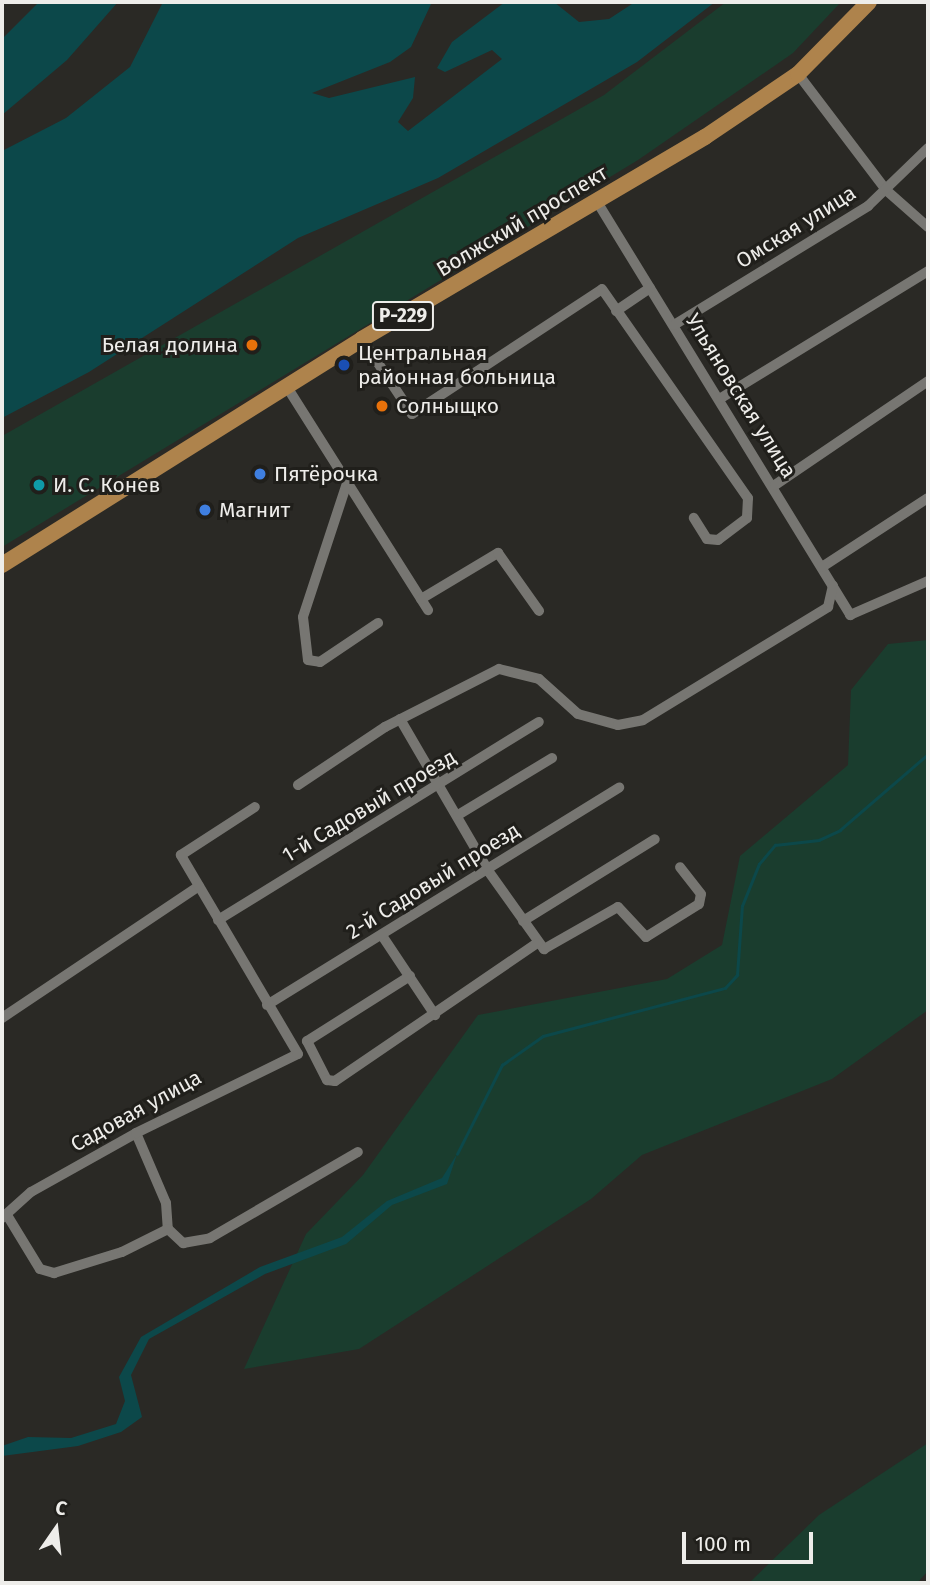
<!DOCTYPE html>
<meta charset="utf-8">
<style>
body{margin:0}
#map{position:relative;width:930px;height:1585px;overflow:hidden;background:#2a2925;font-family:"Fira Sans",sans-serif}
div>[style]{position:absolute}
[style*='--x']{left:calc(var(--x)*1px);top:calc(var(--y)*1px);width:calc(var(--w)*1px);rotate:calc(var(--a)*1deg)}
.green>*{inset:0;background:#1a3d2e}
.water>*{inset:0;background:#0c484a}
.stream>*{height:2.5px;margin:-1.25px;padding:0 1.25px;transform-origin:1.25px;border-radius:1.25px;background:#0c484a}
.street>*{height:10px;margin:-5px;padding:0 5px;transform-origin:5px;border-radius:5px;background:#777672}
.primary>*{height:16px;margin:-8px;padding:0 8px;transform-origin:8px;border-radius:8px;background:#ae834c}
.dots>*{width:19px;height:19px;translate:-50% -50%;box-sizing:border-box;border:4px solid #201f1b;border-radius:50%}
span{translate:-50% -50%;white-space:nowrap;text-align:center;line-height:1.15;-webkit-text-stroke:6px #201f1b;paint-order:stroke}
.shield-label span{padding:2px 5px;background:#201f1b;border:2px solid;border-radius:5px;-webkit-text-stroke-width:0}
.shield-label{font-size:19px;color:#eeedea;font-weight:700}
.street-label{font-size:21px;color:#eeedea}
.poi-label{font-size:21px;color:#eeedea}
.right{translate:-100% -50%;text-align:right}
.left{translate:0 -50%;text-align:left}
.frame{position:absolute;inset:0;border:4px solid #eeedea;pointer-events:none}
.north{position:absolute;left:21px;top:1494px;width:70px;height:70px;-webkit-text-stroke:5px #201f1b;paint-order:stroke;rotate:14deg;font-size:19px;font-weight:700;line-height:28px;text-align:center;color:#eeedea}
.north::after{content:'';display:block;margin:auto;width:24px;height:32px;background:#eeedea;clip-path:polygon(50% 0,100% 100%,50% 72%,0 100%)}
.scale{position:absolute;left:682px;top:1532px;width:131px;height:32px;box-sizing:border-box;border:4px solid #eeedea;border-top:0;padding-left:9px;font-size:21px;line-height:24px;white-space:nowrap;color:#eeedea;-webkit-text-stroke:5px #201f1b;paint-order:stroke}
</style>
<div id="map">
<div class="green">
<i style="clip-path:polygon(726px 2px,841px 2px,793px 53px,638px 160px,2px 547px,2px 436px,604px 95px)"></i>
<i style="clip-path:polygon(928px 640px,928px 1010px,832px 1079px,642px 1155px,591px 1199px,359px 1349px,244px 1369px,306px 1234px,363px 1175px,478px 1015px,667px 979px,722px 945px,740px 856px,848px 765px,851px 690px,888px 644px)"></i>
<i style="clip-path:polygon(928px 1443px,928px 1571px,917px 1583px,749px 1583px,819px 1515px)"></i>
</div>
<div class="water">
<i style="clip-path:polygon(39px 2px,118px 2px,67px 60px,2px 115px,2px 39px)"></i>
<i style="clip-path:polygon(163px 2px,432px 2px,411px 47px,390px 62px,312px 93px,329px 98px,415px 77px,413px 98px,398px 122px,408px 131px,502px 59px,492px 50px,445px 72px,437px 68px,452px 42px,505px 2px,554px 2px,579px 22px,609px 19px,635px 2px,715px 2px,637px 62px,438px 178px,298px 238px,89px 372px,2px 418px,2px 151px,66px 118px,130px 67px)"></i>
<i style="clip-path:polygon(457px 1154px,447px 1184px,392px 1205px,346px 1244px,265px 1274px,149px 1339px,131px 1375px,142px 1417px,121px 1432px,78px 1446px,2px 1456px,2px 1446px,28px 1437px,71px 1438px,116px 1424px,125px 1401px,119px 1377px,141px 1337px,260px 1267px,342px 1237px,387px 1201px,442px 1178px)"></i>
</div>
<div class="stream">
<i style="--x:457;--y:1154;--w:100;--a:-63.2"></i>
<i style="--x:502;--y:1065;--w:50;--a:-35.3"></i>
<i style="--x:543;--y:1036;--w:188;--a:-14.8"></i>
<i style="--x:725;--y:988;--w:18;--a:-47"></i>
<i style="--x:737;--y:975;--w:69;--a:-85.9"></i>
<i style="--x:742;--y:906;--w:45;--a:-68"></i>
<i style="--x:759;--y:864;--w:25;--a:-50"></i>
<i style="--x:775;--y:845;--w:44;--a:-6.5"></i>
<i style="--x:819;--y:840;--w:23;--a:-25"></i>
<i style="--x:840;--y:830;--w:116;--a:-40.8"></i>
</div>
<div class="street">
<i style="--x:798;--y:74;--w:146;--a:52.8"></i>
<i style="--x:886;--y:190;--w:56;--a:41.4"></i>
<i style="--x:596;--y:200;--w:487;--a:58.5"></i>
<i style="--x:850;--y:615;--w:85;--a:-23.6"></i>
<i style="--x:616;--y:311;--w:41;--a:-34.1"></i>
<i style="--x:674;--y:325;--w:228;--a:-31.5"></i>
<i style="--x:868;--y:206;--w:83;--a:-44"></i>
<i style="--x:362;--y:339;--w:90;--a:56.3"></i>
<i style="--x:412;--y:414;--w:227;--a:-33.3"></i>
<i style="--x:602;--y:289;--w:255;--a:55.1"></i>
<i style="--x:748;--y:498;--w:20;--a:93"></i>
<i style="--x:747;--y:518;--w:36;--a:143"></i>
<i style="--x:718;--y:540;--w:11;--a:-175"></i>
<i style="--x:707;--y:539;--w:25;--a:-122"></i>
<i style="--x:287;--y:387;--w:264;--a:57.7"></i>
<i style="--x:721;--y:398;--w:243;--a:-31.5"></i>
<i style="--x:348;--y:480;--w:144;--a:108.2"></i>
<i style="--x:303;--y:617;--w:43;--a:83.4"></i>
<i style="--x:308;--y:660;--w:12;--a:9"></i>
<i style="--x:320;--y:662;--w:70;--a:-33.9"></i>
<i style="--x:775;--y:485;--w:185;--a:-34.2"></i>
<i style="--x:822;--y:567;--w:126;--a:-33.1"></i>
<i style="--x:421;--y:599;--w:90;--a:-30.9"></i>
<i style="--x:498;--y:553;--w:71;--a:54.7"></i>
<i style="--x:400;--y:719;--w:177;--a:59.8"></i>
<i style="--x:489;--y:872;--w:95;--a:54.5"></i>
<i style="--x:544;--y:949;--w:85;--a:-29.6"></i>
<i style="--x:618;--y:907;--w:41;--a:47"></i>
<i style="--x:646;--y:937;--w:62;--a:-31.9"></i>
<i style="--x:699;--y:904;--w:10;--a:-79"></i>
<i style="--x:701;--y:894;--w:34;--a:-128"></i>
<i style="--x:298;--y:785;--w:105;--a:-33.7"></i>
<i style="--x:385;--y:727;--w:128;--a:-27"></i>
<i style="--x:499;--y:669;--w:41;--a:14"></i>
<i style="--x:539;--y:679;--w:52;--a:41.9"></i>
<i style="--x:578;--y:714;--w:41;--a:15.4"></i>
<i style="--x:618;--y:725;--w:25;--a:-11"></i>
<i style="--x:643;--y:720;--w:217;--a:-31.4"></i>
<i style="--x:828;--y:607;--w:22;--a:-77"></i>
<i style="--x:458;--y:815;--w:110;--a:-31.2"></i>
<i style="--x:218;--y:920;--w:377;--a:-31.7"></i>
<i style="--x:523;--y:921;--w:155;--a:-31.8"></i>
<i style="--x:383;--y:937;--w:94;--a:56.3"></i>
<i style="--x:410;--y:976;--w:122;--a:147.7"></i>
<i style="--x:307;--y:1041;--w:44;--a:62.9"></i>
<i style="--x:327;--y:1080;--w:8;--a:7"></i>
<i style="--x:335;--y:1081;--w:245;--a:-34.3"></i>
<i style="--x:267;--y:1005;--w:414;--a:-31.7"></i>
<i style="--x:2;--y:1018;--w:237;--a:-33.8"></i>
<i style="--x:136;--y:1133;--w:76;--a:66.8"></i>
<i style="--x:166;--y:1203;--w:26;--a:86"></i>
<i style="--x:168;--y:1229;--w:21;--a:43"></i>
<i style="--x:183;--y:1243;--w:27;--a:-10"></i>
<i style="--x:210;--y:1238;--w:171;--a:-30.2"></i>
<i style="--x:7;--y:1215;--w:63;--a:58.6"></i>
<i style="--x:40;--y:1269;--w:15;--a:16"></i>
<i style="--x:54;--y:1273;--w:71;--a:-17.2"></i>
<i style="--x:122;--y:1252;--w:51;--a:-26.6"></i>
<i style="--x:2;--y:1218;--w:39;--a:-42"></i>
<i style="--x:31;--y:1192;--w:120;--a:-29.3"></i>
<i style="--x:136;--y:1133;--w:180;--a:-26"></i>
<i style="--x:298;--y:1054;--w:231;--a:-120.5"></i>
<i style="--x:181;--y:855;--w:88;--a:-33"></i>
</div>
<div class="primary">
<i style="--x:2;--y:565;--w:425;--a:-32.1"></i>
<i style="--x:362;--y:339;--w:398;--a:-30.5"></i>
<i style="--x:705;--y:137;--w:112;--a:-34.1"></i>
<i style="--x:798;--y:74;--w:101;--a:-45.4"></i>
</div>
<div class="dots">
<i style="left:252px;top:345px;background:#e8710a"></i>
<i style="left:344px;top:365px;background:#1a4fb4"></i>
<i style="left:382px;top:406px;background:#e8710a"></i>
<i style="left:260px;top:474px;background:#3f7fe0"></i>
<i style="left:39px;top:485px;background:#0f9aa8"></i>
<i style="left:205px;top:510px;background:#3f7fe0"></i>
</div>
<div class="shield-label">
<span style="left:403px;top:316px">Р-229</span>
</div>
<div class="street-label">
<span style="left:522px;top:221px;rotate:-31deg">Волжский проспект</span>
<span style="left:796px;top:227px;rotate:-32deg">Омская улица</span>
<span style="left:741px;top:396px;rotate:58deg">Ульяновская улица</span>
<span style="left:369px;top:806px;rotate:-31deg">1-й Садовый проезд</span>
<span style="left:433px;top:881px;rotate:-32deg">2-й Садовый проезд</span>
<span style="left:136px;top:1111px;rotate:-29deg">Садовая улица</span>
</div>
<div class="poi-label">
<span class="right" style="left:238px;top:345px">Белая долина</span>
<span class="left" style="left:358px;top:365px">Центральная<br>районная больница</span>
<span class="left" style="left:396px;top:406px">Солныщко</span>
<span class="left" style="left:274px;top:474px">Пятёрочка</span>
<span class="left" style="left:53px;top:485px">И. С. Конев</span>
<span class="left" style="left:219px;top:510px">Магнит</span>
</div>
<div class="frame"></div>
<div class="north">С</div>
<div class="scale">100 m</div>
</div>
